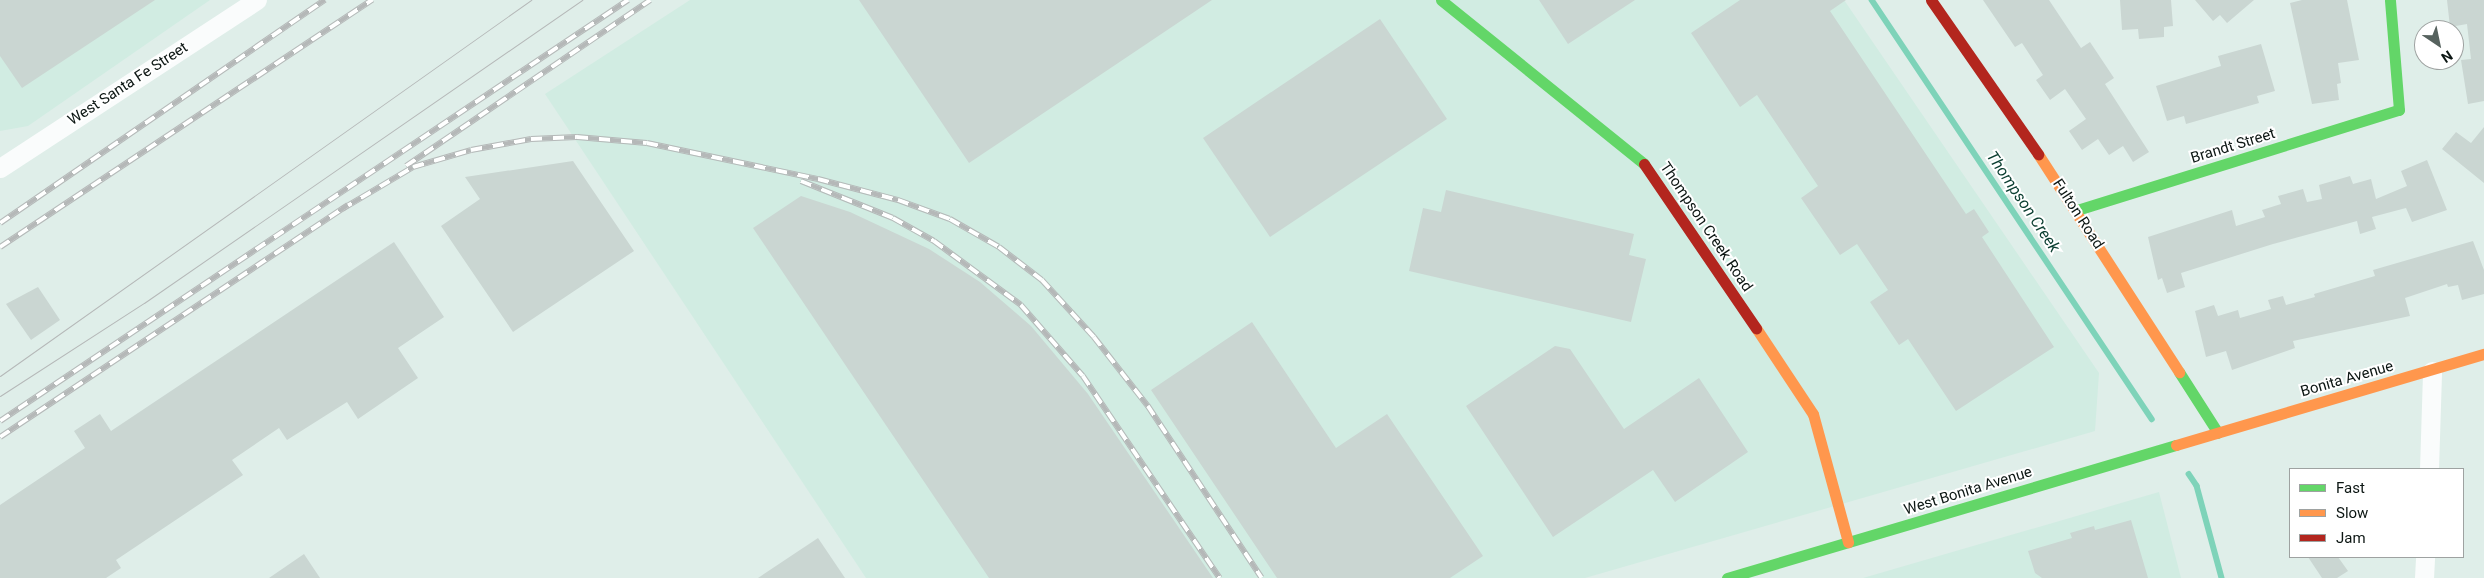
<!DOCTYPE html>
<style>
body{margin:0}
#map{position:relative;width:2484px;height:578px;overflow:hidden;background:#dfeee9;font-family:Roboto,sans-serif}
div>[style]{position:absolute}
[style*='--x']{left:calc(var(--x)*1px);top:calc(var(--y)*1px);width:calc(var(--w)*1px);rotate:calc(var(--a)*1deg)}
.built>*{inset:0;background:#d1ece2}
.stream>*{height:5.5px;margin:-2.75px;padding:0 2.75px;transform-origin:2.75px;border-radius:2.75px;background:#7ed3b9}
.building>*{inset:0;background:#cad6d2}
.street>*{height:19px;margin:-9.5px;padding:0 9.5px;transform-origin:9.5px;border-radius:9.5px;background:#fafcfc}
.fast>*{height:11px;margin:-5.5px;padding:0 5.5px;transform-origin:5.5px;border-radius:5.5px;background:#63d668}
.slow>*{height:11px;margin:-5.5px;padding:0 5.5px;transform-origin:5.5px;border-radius:5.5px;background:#ff974d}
.jam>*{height:11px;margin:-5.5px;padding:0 5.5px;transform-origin:5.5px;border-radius:5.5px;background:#b3261e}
.tram>*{height:1px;margin:-0.5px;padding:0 0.5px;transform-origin:0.5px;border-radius:0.5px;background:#b5b8b8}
.rail>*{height:5.5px;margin-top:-2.75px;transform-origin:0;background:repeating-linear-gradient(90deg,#fff 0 11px,#b5b8b8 0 22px);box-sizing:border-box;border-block:1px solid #b5b8b8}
span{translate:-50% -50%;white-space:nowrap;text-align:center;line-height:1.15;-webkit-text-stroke:4px #fff;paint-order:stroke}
.street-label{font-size:15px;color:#0c1613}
.water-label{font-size:16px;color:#0a3e30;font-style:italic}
.legend{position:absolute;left:2289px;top:468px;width:175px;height:90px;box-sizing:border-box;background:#fff;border:1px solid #9ea2a1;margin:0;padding:6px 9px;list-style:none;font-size:15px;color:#0c1613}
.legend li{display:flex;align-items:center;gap:10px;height:25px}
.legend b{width:25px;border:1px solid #9ea2a1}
.north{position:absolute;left:2414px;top:20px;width:50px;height:50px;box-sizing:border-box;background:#fff;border:1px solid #9ea2a1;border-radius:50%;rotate:146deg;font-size:14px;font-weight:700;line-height:20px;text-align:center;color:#0c1613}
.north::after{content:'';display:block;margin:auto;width:18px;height:22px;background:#56625e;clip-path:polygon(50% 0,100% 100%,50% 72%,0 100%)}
</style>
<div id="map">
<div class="built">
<i style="clip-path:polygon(0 0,210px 0,28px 126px,0 131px)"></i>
<i style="clip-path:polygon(690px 0,1844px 0,2099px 373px,2095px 431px,1585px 578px,866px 578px,545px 94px)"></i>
<i style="clip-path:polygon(2159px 492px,2181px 578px,1863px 578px)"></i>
</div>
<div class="stream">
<i style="--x:1872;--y:0;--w:504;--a:56.25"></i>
<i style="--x:2189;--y:474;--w:14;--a:56"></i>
<i style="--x:2197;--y:486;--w:95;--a:74.8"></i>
</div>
<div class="building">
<i style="clip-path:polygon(0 0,155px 0,22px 88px,0 56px)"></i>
<i style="clip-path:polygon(859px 0,1212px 0,969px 163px)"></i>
<i style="clip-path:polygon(1539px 0,1635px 0,1568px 44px)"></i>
<i style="clip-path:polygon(1740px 0,1846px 0,1830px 11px,1966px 214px,1974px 209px,1989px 232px,1982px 237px,2054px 347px,1956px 411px,1908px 339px,1899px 345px,1870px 302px,1888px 290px,1857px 244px,1840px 255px,1801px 198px,1818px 186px,1757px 95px,1740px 107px,1691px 33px)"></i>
<i style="clip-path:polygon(1983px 0,2049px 0,2081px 48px,2090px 42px,2114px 78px,2105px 84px,2149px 152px,2133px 162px,2123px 146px,2109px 155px,2098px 139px,2082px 150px,2069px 131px,2086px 119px,2065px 89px,2050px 100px,2036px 80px,2043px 75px,2022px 43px,2015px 47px)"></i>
<i style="clip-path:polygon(2120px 0,2171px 0,2173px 26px,2164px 27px,2164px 37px,2139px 39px,2138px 29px,2122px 30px)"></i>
<i style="clip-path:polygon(2195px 0,2254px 0,2227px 23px,2220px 15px,2213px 21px)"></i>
<i style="clip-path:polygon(2302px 0,2347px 0,2359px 60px,2338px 63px,2341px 83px,2337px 84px,2339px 100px,2312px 104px,2290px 3px)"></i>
<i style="clip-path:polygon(2447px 0,2484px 0,2484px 101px,2468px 104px,2461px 60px,2471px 59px,2467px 24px,2450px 27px)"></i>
<i style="clip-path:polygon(1380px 19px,1447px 119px,1270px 237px,1203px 138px)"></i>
<i style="clip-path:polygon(2261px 44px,2275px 91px,2257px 96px,2259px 103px,2186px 124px,2184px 116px,2167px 121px,2156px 86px,2221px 66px,2218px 56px)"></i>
<i style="clip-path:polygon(2484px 127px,2484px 183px,2442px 149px,2456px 132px,2471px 143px)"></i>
<i style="clip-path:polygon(2427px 160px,2447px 210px,2412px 222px,2406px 208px,2372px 217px,2376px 229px,2360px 234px,2357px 221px,2273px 244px,2181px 273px,2185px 287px,2167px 293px,2162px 278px,2158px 280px,2148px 237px,2232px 210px,2236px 226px,2265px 217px,2262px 210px,2281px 204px,2278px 196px,2303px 189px,2307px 202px,2322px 199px,2319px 185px,2350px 176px,2353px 184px,2371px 179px,2376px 199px,2407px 186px,2401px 171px)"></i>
<i style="clip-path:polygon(573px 161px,634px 251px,513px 332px,441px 226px,480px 199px,465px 177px)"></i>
<i style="clip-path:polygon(1446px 190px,1634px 234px,1629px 255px,1646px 259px,1631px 322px,1409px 271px,1423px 208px,1441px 212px)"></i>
<i style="clip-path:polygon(801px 196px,850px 212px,929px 249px,980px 282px,1031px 326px,1088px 394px,1213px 578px,989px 578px,753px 228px)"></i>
<i style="clip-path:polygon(2473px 241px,2484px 270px,2484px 294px,2462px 300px,2458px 285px,2448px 287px,2447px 284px,2405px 298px,2410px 316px,2293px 341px,2295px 348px,2232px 370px,2226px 351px,2206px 357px,2195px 311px,2214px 305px,2218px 316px,2238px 310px,2240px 318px,2271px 309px,2268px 300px,2283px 296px,2286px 305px,2315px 297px,2314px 294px,2375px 276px,2373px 270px)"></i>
<i style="clip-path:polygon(394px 242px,444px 317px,398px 348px,418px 378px,358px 419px,347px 402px,287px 440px,279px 428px,232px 460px,243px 475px,116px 560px,121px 568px,106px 578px,0 578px,0 505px,85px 448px,74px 431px,100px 414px,111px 431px)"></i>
<i style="clip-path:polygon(38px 287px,60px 320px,31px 340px,6px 304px)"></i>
<i style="clip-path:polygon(1252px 322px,1336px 448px,1387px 414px,1483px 556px,1450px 578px,1277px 578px,1151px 390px)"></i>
<i style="clip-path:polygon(1555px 346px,1570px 349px,1624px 429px,1699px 378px,1748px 452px,1675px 502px,1653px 470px,1553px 537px,1466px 406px)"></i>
<i style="clip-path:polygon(2131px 520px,2148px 578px,2042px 578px,2035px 573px,2028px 551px,2072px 538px,2070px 533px,2094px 526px,2095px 530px)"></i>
<i style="clip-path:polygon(818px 538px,845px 578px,758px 578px)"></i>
<i style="clip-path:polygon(304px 554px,320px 578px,269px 578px)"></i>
<i style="clip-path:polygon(2308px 557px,2338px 557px,2348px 571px,2337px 578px,2322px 578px)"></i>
</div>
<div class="street">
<i style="--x:0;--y:168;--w:307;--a:-33.2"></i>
<i style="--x:2429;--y:469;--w:98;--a:-88.2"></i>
<i style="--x:2424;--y:578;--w:21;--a:-87"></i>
</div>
<div class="fast">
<i style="--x:1441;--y:0;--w:261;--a:38.9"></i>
<i style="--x:2077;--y:210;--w:337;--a:-17.3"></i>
<i style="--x:2399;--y:110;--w:110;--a:-94.7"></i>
<i style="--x:2179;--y:372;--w:72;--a:57.4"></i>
<i style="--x:1727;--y:578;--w:468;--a:-16.5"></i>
</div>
<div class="slow">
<i style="--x:2038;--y:154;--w:260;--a:57.1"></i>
<i style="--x:1756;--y:328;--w:103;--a:56.5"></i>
<i style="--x:1813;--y:414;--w:133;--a:74.7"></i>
<i style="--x:2176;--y:445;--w:321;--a:-16.5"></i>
</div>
<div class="jam">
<i style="--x:1931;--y:0;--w:188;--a:55.2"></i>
<i style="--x:1644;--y:164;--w:199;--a:55.7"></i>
</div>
<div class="tram">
<i style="--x:0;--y:376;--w:651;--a:-35.3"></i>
<i style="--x:0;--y:396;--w:171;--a:-32.9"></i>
<i style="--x:144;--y:303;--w:533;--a:-34.67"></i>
</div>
<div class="rail">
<i style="--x:406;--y:166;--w:295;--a:-34.2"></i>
<i style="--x:801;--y:181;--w:99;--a:21.9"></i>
<i style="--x:893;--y:218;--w:47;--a:29.3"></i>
<i style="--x:934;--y:241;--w:108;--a:36.3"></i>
<i style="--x:1021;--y:305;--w:94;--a:48.9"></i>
<i style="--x:1083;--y:376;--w:244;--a:55.9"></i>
<i style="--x:342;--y:209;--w:82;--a:-30.6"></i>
<i style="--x:413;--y:167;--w:60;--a:-16.3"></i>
<i style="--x:471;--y:150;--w:61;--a:-10.4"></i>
<i style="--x:531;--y:139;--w:46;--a:-2.5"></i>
<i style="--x:577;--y:137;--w:70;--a:4.9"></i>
<i style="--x:647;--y:143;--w:175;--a:11.9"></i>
<i style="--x:818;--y:179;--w:83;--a:14.7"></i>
<i style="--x:898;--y:200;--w:55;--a:20.1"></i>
<i style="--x:950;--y:219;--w:56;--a:29.7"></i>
<i style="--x:999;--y:247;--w:54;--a:37.5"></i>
<i style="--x:1042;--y:280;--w:77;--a:47.6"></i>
<i style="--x:1094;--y:337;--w:88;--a:52"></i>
<i style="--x:1148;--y:406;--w:206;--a:56.5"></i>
<i style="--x:0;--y:223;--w:394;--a:-34.5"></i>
<i style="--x:0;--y:247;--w:447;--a:-33.6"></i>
<i style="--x:0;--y:421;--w:756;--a:-33.84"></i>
<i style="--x:0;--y:437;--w:418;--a:-33.7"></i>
</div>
<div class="street-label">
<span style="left:128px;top:84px;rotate:-33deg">West Santa Fe Street</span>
<span style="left:2233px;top:146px;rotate:-17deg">Brandt Street</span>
<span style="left:2078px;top:214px;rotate:57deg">Fulton Road</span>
<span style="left:1706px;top:227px;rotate:56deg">Thompson Creek Road</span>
<span style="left:2347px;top:379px;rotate:-16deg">Bonita Avenue</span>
<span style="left:1968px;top:491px;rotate:-17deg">West Bonita Avenue</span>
</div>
<div class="water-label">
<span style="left:2023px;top:202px;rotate:56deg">Thompson Creek</span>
</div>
<ul class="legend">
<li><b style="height:6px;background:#63d668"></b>Fast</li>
<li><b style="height:6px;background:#ff974d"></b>Slow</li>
<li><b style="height:6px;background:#b3261e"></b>Jam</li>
</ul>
<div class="north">N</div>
</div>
